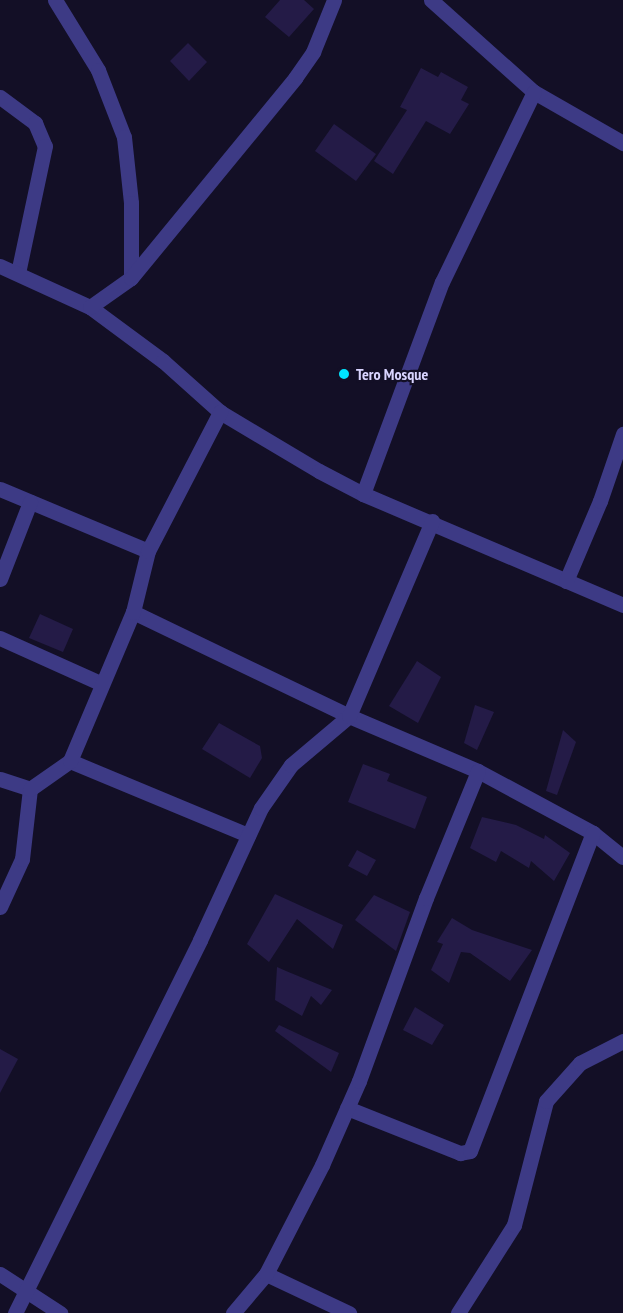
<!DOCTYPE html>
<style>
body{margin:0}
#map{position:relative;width:623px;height:1313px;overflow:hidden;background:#130f26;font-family:"PT Sans Narrow",sans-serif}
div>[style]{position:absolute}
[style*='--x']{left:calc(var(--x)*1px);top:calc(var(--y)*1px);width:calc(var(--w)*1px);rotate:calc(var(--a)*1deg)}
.building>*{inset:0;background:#241b47}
.minor>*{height:15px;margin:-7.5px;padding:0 7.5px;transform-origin:7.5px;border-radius:7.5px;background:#3d3a85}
.dots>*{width:16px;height:16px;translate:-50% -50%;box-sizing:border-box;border:3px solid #130f26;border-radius:50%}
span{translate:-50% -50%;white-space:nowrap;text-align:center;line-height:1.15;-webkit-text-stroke:4.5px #130f26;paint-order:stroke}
.poi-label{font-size:16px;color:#d9d4ff;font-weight:700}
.left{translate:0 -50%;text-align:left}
</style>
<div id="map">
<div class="building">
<i style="clip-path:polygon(280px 0,304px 0,314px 9px,289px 37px,265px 17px)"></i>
<i style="clip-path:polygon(188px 43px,207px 62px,189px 81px,170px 61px)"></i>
<i style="clip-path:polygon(421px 68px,438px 77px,441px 72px,468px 87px,461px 100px,469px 104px,450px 134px,426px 121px,393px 174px,374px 161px,407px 110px,400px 107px)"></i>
<i style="clip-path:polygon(334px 124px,376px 154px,356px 181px,315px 151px)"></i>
<i style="clip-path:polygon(40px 614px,73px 629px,63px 652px,29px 638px)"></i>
<i style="clip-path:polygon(417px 661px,441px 677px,418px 723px,389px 706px)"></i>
<i style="clip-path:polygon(475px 705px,494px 712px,477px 750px,464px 743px)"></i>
<i style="clip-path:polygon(219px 723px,260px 746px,262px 758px,250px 778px,202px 749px)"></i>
<i style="clip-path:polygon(563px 730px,576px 742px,557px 795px,546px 791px)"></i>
<i style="clip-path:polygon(363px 764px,390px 774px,387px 781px,427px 797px,415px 829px,348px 802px)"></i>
<i style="clip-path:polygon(482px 817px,516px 825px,544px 839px,545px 835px,570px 853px,554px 881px,531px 861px,529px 868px,501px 851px,496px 862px,470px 848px)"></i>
<i style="clip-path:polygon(357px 850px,376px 860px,367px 876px,348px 866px)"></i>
<i style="clip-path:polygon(275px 894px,343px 925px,333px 949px,297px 919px,269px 962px,247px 944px)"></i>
<i style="clip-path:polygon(374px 895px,410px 912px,396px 951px,355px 920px)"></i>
<i style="clip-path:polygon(452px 918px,472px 930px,532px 950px,510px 981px,470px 953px,461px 952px,449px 983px,431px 970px,443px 944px,437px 942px)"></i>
<i style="clip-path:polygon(277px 967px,286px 971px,332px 990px,321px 1005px,311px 996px,302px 1016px,275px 1000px)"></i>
<i style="clip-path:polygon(415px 1007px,444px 1025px,432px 1045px,403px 1030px)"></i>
<i style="clip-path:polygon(279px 1025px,339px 1053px,331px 1072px,275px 1031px)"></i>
<i style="clip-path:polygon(0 1049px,18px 1059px,0 1093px)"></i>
</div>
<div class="minor">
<i style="--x:55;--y:0;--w:82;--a:58.4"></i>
<i style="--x:98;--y:70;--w:72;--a:68.8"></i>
<i style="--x:124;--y:137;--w:66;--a:83.9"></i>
<i style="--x:131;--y:203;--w:75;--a:90"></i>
<i style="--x:431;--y:0;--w:138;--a:41.8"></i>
<i style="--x:534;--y:92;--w:103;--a:29.8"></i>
<i style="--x:0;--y:97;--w:44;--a:36.6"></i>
<i style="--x:35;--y:123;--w:25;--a:67"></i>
<i style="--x:45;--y:146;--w:130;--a:102"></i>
<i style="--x:0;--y:266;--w:99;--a:24.5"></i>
<i style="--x:90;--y:307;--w:91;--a:36.5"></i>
<i style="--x:163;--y:361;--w:76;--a:41.8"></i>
<i style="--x:220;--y:412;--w:115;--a:30.8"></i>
<i style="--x:319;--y:471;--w:50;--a:27.6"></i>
<i style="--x:363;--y:494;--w:283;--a:23.1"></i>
<i style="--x:90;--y:307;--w:50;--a:-35.3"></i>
<i style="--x:131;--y:278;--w:259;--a:-50.6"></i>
<i style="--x:295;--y:78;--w:32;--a:-55"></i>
<i style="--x:313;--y:52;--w:56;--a:-68"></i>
<i style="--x:0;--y:489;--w:160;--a:22.7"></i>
<i style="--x:363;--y:494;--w:226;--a:-69.6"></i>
<i style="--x:442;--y:282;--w:211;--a:-64.2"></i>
<i style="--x:0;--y:579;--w:83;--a:-68.7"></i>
<i style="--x:566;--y:581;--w:87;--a:-67"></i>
<i style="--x:600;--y:501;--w:71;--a:-71.1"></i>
<i style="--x:133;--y:612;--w:240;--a:25.7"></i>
<i style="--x:349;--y:716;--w:140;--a:23.1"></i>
<i style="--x:478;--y:771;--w:131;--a:28.3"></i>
<i style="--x:593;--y:833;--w:38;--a:39"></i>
<i style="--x:0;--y:638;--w:110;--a:24.2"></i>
<i style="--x:70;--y:761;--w:193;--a:22.6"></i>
<i style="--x:0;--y:779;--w:32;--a:18"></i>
<i style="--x:0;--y:907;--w:53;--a:-65.4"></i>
<i style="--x:22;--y:859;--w:70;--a:-83.5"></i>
<i style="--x:30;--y:789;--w:49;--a:-35"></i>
<i style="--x:70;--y:761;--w:162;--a:-67.1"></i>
<i style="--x:133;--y:612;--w:63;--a:-76.2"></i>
<i style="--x:148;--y:551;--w:157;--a:-62.6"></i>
<i style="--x:347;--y:1108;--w:122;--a:21.7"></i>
<i style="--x:460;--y:1153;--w:10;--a:-11"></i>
<i style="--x:470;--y:1151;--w:341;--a:-68.9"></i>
<i style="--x:0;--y:1274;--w:72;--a:33"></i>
<i style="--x:266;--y:1274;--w:92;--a:25.2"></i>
<i style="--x:15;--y:1313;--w:416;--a:-63.6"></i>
<i style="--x:200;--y:940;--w:145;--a:-65.2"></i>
<i style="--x:261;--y:808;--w:52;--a:-55.1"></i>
<i style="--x:291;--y:765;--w:76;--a:-40.2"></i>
<i style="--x:349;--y:716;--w:212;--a:-66.9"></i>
<i style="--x:233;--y:1313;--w:51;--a:-49.8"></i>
<i style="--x:266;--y:1274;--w:123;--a:-62.8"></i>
<i style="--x:322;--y:1165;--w:92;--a:-66.2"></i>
<i style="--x:359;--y:1081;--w:195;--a:-69.9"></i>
<i style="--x:426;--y:898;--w:137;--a:-67.7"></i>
<i style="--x:458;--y:1313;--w:104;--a:-57.5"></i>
<i style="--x:514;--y:1225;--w:128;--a:-75.5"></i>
<i style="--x:546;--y:1101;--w:51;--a:-48.2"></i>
<i style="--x:580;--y:1063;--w:48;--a:-27.1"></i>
</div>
<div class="dots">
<i style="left:344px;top:374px;background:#00e5ff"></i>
</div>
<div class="poi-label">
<span class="left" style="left:356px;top:374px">Tero Mosque</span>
</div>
</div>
